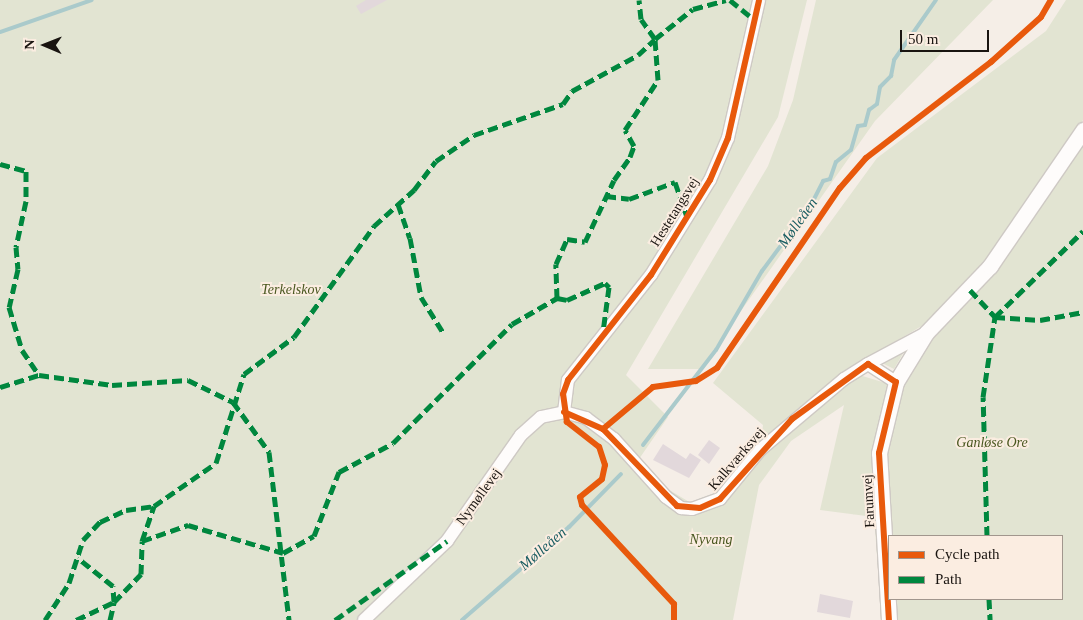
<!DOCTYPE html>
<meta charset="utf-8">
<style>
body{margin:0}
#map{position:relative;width:1083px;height:620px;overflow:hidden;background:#f5eee7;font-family:Georgia,serif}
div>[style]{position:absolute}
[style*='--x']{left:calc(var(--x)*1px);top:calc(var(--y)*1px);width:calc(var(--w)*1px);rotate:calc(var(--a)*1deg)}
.green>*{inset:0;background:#e2e4d2}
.stream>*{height:4px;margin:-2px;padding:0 2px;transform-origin:2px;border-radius:2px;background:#aacacb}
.building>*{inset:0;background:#e2d8db}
.roads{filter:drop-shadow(1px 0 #cec9c4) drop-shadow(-1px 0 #cec9c4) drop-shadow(0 1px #cec9c4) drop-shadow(0 -1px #cec9c4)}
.minor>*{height:12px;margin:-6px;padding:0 6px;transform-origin:6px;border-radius:6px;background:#fefcfb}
.tertiary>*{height:15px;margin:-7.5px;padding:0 7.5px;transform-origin:7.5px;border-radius:7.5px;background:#fefcfb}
.quiet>*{height:5px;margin-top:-2.5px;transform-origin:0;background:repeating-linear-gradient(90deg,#00873e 0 10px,transparent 0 15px)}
.cycleway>*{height:6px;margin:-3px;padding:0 3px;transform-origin:3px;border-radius:3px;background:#e8590c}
span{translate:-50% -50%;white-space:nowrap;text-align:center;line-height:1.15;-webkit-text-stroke:4px #fbede1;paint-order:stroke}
.street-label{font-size:14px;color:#191410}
.park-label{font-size:14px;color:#49571f;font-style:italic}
.water-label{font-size:15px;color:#185c61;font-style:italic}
.legend{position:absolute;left:888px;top:535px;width:175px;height:65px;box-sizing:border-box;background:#fbede1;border:1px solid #a1968d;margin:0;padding:6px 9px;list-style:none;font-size:15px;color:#191410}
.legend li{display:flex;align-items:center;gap:10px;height:25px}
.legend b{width:25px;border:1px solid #a1968d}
.north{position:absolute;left:20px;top:20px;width:50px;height:50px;-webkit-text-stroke:4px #fbede1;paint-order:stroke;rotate:271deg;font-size:14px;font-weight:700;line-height:20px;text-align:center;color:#191410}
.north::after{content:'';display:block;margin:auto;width:18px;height:22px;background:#191410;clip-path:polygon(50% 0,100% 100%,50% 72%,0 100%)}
.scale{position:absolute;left:900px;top:30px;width:89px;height:22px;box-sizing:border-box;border:2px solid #191410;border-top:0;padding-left:6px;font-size:15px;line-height:18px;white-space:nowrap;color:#191410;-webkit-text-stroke:4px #fbede1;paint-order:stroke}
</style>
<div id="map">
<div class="green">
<i style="clip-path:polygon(evenodd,0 0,807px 0,778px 117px,626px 375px,668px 417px,639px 459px,666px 488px,691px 503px,715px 495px,762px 433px,763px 425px,713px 383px,877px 158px,1046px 31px,1066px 0,1083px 0,1083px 120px,989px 258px,925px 324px,846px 371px,902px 388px,933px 335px,987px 280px,1083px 142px,1083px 620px,882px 620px,874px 517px,820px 510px,844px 405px,791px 441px,759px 485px,733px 620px,0 620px,0 0,889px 536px,1062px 536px,1062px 599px,889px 599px,889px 536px)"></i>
<i style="clip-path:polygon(816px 0,993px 0,875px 121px,700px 369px,648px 369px,768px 166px,793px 100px)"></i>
<i style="clip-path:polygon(905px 350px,894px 369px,882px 363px)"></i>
</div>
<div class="stream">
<i style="--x:0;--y:32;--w:97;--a:-19.2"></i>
<i style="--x:643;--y:445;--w:120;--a:-52.5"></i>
<i style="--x:716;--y:350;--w:91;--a:-59.8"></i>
<i style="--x:762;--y:271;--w:82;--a:-53.4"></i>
<i style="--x:811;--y:205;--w:27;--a:-63"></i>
<i style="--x:823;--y:181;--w:7;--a:-16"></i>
<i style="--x:830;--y:179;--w:18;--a:-71"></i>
<i style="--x:836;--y:162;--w:19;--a:-39"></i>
<i style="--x:851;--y:150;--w:25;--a:-74"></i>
<i style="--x:858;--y:126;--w:7;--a:-8"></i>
<i style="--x:865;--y:125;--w:16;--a:-75"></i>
<i style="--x:869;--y:110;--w:10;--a:-37"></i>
<i style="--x:877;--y:104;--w:17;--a:-80"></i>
<i style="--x:880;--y:87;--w:16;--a:-45"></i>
<i style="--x:891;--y:76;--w:16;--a:-79"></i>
<i style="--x:894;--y:60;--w:73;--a:-55"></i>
<i style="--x:462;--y:620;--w:142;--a:-41"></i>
<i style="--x:569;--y:527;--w:74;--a:-45.5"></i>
</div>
<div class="building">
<i style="clip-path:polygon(366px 0,387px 0,361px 14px,356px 6px)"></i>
<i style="clip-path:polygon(709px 440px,720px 448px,709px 464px,698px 455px)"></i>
<i style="clip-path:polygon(663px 444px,686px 459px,690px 453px,701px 460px,689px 478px,653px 460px)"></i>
<i style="clip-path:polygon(820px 594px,853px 601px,850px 618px,817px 612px)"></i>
</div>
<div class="roads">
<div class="minor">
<i style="--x:868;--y:364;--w:66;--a:-28.1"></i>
<i style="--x:564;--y:412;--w:32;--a:-83"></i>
<i style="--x:568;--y:380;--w:134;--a:-51.7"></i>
<i style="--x:651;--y:275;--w:112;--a:-58.2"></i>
<i style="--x:710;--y:180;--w:46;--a:-66.8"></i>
<i style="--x:728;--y:138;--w:141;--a:-77.3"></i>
<i style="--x:364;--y:620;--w:115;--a:-43.6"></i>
<i style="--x:447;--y:541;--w:129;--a:-55.1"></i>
<i style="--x:521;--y:435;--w:27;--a:-42"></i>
<i style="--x:541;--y:417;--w:24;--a:-12"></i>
<i style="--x:564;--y:412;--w:23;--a:15"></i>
<i style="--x:586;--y:418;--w:35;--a:37"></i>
<i style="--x:614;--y:439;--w:78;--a:48.1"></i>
<i style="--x:666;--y:497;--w:19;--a:36"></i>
<i style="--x:681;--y:508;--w:11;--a:5"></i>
<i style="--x:692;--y:509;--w:30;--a:-20"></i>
<i style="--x:720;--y:499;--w:63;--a:-50.8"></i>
<i style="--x:760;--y:450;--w:110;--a:-40.2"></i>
<i style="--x:844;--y:379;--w:28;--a:-32"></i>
<i style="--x:868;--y:364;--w:33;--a:33"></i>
</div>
<div class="tertiary">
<i style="--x:889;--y:620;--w:167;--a:-93.4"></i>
<i style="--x:879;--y:453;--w:73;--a:-76.5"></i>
<i style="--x:896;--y:382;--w:57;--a:-58.5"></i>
<i style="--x:926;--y:333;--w:93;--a:-46.3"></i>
<i style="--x:990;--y:266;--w:165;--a:-55.6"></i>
</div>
</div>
<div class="quiet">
<i style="--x:730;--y:0;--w:28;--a:39"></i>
<i style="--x:0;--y:164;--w:27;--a:15"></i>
<i style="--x:26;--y:171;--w:30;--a:90"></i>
<i style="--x:26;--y:201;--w:47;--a:102.3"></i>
<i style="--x:16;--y:247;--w:22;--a:85"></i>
<i style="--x:18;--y:269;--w:39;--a:103"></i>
<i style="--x:9;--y:307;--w:45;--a:73.2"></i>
<i style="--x:22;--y:350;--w:30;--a:56"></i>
<i style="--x:606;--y:196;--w:23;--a:7"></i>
<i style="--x:629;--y:199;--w:49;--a:-20.3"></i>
<i style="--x:675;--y:182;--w:36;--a:71"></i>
<i style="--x:398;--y:204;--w:36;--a:71"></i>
<i style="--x:410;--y:238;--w:60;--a:79.4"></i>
<i style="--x:421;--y:297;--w:44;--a:58.1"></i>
<i style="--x:970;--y:290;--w:37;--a:47"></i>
<i style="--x:995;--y:317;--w:45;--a:3.8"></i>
<i style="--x:1040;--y:320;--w:44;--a:-10.5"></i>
<i style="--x:557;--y:298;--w:10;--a:11"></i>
<i style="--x:567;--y:300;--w:42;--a:-24.1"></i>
<i style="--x:605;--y:283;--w:6;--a:45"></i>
<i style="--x:609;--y:287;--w:45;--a:97.6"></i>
<i style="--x:0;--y:387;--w:41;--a:-17.1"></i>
<i style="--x:39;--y:375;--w:74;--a:7.8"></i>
<i style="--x:112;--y:385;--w:76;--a:-3.8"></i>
<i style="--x:188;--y:380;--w:50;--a:26.1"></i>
<i style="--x:233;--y:402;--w:62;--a:54.2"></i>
<i style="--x:269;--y:452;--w:169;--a:83.2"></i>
<i style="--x:987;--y:536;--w:139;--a:-91.6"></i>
<i style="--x:983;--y:397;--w:81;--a:-81.5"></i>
<i style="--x:995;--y:317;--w:123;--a:-44.3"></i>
<i style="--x:142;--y:541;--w:37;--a:-71"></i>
<i style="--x:154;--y:506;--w:75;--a:-34.7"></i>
<i style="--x:216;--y:463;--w:93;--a:-72.5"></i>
<i style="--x:244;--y:374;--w:62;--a:-36.5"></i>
<i style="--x:294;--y:337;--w:137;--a:-54.2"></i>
<i style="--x:374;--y:226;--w:54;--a:-42"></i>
<i style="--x:414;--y:190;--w:36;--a:-53"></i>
<i style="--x:436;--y:161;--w:46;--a:-34.4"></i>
<i style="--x:474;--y:135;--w:94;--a:-19.2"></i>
<i style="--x:563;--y:104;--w:16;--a:-55"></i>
<i style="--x:572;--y:91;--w:75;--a:-28.6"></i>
<i style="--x:638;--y:55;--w:23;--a:-43"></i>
<i style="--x:655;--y:39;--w:24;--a:-125"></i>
<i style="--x:641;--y:19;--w:19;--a:-96"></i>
<i style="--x:989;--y:599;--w:21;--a:87"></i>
<i style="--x:45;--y:620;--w:44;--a:-57"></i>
<i style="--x:69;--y:583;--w:45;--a:-72"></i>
<i style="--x:83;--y:540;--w:25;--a:-47"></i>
<i style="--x:100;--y:522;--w:29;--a:-25"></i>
<i style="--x:126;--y:510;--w:28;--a:-8"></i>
<i style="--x:76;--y:620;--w:42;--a:-25.3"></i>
<i style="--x:114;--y:602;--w:16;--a:-94"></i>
<i style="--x:113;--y:586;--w:45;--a:-141.3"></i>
<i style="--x:110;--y:620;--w:18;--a:-77"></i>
<i style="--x:114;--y:602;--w:39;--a:-46"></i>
<i style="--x:141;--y:574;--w:33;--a:-88"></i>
<i style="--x:142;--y:541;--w:49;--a:-19.2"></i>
<i style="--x:188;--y:525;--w:99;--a:16.4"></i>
<i style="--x:283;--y:553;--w:35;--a:-29"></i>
<i style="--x:314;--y:536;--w:69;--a:-68.7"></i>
<i style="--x:339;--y:472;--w:61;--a:-28.2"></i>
<i style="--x:393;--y:443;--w:168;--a:-45"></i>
<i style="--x:512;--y:324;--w:52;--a:-30"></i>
<i style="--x:557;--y:298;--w:34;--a:-92"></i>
<i style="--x:556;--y:264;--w:27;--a:-66"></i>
<i style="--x:567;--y:239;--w:18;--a:9"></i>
<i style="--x:585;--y:242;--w:68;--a:-64.9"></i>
<i style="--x:614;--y:180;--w:28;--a:-55"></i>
<i style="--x:630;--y:157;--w:12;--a:-70"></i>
<i style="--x:634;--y:146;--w:18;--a:-119"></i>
<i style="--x:625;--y:130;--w:60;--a:-56.6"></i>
<i style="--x:658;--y:80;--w:41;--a:-94.2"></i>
<i style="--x:655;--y:39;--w:48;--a:-38.3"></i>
<i style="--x:693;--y:9;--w:34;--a:-15"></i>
<i style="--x:335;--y:620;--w:137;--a:-35.2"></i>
</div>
<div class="cycleway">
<i style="--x:564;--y:412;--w:43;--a:23.6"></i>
<i style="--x:603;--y:429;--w:107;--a:46.1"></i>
<i style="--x:677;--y:506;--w:23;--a:5"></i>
<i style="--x:700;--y:508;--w:22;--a:-24"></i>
<i style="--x:720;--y:499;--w:108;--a:-48"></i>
<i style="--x:792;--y:419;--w:94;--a:-35.9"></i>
<i style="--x:868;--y:364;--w:33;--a:33"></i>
<i style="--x:896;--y:382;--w:73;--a:103.5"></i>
<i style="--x:879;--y:453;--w:167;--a:86.6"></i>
<i style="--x:603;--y:429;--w:65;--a:-40"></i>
<i style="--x:653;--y:387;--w:43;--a:-7.9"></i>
<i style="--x:696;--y:381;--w:25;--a:-32"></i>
<i style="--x:717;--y:368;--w:218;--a:-55.7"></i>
<i style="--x:840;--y:188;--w:40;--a:-49"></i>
<i style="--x:866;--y:158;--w:158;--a:-37.5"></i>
<i style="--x:991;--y:62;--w:67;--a:-42"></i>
<i style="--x:1041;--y:17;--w:20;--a:-60"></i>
<i style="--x:674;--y:620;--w:16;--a:-90"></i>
<i style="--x:674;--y:604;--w:135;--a:-132.9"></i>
<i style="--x:582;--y:505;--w:8;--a:-104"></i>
<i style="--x:580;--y:497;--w:28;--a:-39"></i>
<i style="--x:602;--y:479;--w:14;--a:-78"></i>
<i style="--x:605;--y:465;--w:19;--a:-108"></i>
<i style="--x:599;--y:447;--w:41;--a:-142"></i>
<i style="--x:567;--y:422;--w:28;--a:-98"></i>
<i style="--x:563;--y:394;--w:15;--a:-70"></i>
<i style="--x:568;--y:380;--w:134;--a:-51.7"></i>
<i style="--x:651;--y:275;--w:112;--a:-58.2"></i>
<i style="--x:710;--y:180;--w:46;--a:-66.8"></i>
<i style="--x:728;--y:138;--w:141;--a:-77.3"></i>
</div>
<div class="street-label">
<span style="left:675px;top:212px;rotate:-58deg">Hestetangsvej</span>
<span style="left:737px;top:459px;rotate:-49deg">Kalkværksvej</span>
<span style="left:479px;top:497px;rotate:-54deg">Nymøllevej</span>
<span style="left:869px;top:501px;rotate:-93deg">Farumvej</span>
</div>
<div class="park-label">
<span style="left:291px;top:290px">Terkelskov</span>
<span style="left:992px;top:443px">Ganløse Ore</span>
<span style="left:711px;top:540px">Nyvang</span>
</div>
<div class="water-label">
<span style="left:798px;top:223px;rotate:-55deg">Mølleåen</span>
<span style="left:543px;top:549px;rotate:-41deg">Mølleåen</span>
</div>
<ul class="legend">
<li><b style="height:6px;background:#e8590c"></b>Cycle path</li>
<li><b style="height:6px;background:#00873e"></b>Path</li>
</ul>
<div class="north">N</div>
<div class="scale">50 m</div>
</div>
